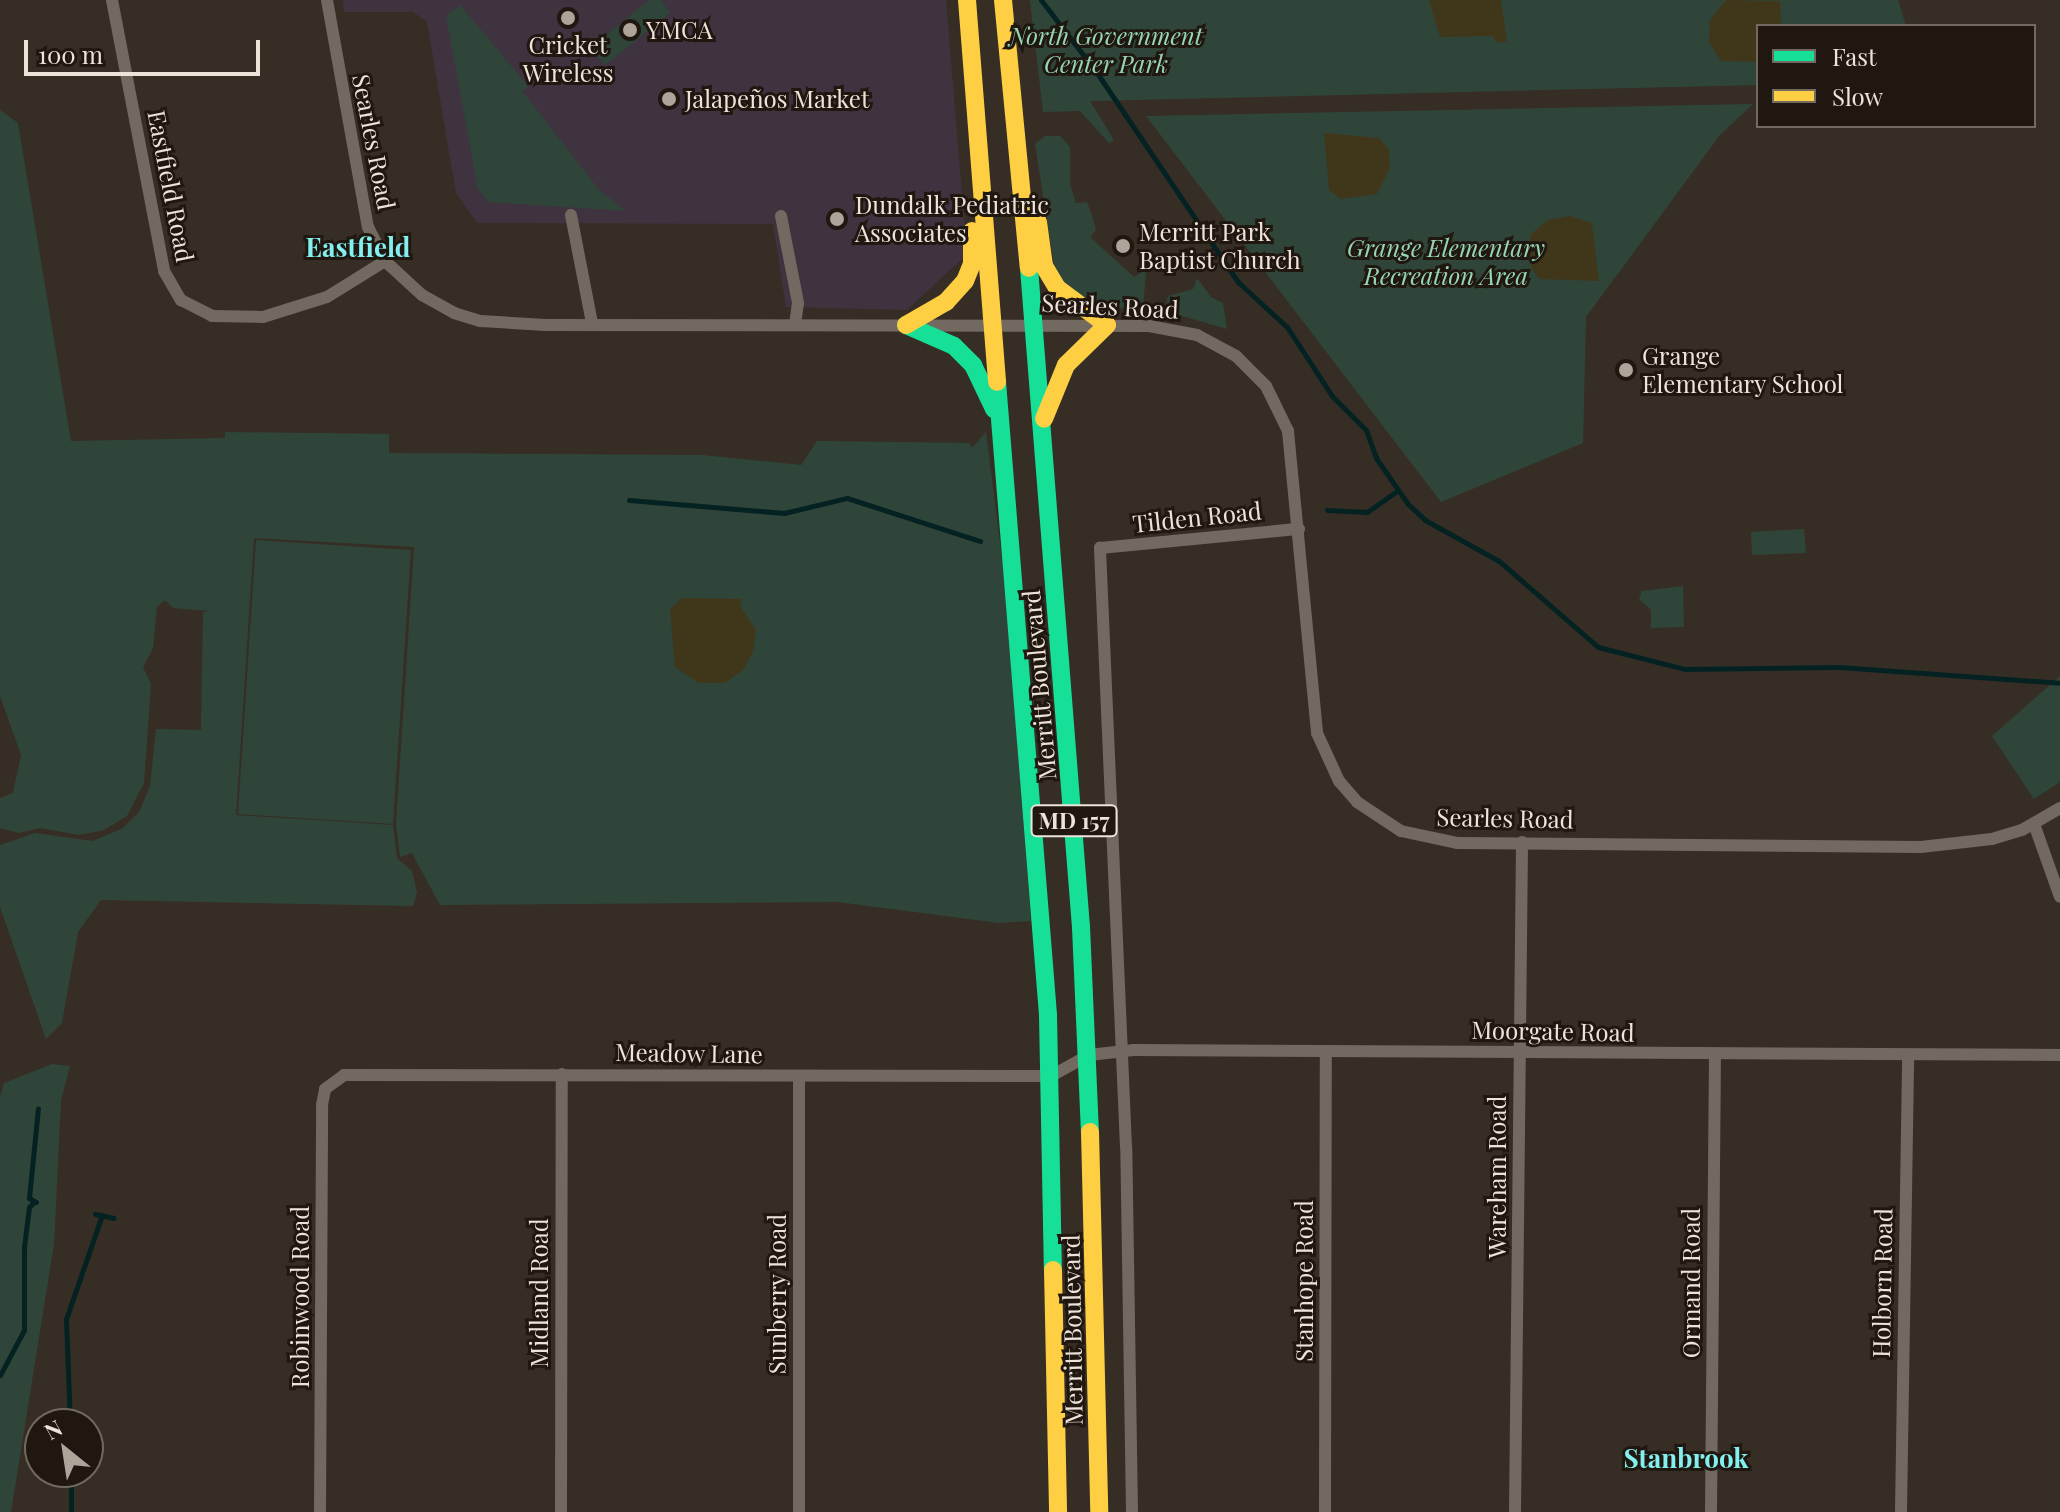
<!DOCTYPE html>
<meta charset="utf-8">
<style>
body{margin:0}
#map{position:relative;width:2060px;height:1512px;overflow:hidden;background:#362e25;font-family:"Playfair Display",serif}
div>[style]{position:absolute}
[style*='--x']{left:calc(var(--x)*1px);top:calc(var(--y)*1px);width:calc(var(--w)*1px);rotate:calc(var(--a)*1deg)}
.commercial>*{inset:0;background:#3f333f}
.green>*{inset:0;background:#304539}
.sand>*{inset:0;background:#40371a}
.stream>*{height:5px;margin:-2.5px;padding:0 2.5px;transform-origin:2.5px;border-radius:2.5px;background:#052222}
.street>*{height:12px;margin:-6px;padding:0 6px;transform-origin:6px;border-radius:6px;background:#726960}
.fast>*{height:18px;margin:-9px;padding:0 9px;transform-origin:9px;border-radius:9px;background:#16e098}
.slow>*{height:18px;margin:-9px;padding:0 9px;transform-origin:9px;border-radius:9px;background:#ffcf43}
.dots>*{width:22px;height:22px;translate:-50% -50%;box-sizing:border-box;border:4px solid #1f1710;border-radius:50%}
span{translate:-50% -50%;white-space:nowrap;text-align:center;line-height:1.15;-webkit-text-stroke:6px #1f1710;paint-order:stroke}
.shield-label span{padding:2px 6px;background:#1f1710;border:2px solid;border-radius:6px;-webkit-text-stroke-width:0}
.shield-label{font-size:22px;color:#eee3d9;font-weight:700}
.poi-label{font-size:24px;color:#eee3d9}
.left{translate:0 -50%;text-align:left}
.park-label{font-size:24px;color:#96d6b5;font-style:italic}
.street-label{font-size:24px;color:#eee3d9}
.neighbourhood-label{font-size:26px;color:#83efee;font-weight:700}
.legend{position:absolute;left:1756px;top:24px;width:280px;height:104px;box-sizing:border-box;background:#1f1710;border:2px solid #726960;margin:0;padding:10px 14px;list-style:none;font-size:24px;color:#eee3d9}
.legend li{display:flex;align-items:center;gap:16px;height:40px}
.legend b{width:40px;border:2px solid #726960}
.north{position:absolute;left:24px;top:1408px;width:80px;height:80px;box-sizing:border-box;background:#1f1710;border:2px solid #726960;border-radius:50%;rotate:330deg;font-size:22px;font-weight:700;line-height:32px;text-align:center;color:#eee3d9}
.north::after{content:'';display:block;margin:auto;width:28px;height:36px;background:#aea49a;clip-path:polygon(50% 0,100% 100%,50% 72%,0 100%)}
.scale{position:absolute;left:24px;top:40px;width:236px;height:36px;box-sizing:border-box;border:4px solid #eee3d9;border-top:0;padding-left:10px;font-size:24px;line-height:28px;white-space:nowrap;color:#eee3d9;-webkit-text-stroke:6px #1f1710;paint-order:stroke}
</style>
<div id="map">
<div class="commercial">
<i style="clip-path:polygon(343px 0,946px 0,967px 254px,907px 310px,786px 307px,773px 224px,477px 223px,456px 193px,427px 22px,413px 12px,344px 12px)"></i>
</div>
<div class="green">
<i style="clip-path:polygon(649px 0,661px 0,670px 13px,605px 65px,591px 47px)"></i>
<i style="clip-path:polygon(1030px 0,1898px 0,1906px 26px,1758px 26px,1758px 85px,1090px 101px,1114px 140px,1109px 143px,1080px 111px,1043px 112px)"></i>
<i style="clip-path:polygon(460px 5px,528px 86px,522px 91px,600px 191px,626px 211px,489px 202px,478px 189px,446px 16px)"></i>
<i style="clip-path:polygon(1753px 104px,1720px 135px,1586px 317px,1583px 443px,1441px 502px,1146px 116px)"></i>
<i style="clip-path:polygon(0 110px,18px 123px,71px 441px,225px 438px,225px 432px,389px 434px,389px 453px,702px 455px,801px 465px,817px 441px,970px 443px,972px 448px,986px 432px,1005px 582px,1031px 921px,999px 923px,838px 902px,440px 905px,412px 853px,400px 857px,396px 824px,414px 547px,254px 538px,236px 815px,393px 825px,397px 858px,412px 871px,417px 892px,413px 906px,101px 900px,78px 932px,62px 1023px,46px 1039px,0 907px,0 845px,35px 833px,93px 841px,123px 828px,139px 812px,150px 786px,156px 729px,201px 730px,203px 612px,210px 611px,173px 608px,165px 600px,157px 607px,153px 648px,143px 667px,151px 684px,144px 783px,127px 816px,104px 830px,79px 835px,40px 828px,19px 833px,0 828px,0 798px,13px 793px,21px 755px,0 696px)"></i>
<i style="clip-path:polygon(1045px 136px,1060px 136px,1070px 147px,1070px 184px,1076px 203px,1087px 202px,1093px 219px,1096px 230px,1090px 237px,1134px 277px,1146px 270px,1143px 309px,1090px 307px,1056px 277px,1035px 144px)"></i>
<i style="clip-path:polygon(1197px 278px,1211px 297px,1223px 303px,1227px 329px,1165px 311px,1168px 296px,1193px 289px)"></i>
<i style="clip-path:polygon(1804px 529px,1806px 553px,1752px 555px,1751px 532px)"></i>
<i style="clip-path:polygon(256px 540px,411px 550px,393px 824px,238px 814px)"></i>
<i style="clip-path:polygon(1683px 586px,1684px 627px,1651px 628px,1651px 610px,1639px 599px,1642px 591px)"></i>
<i style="clip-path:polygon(2060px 676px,2060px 782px,2034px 799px,1992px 736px)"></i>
<i style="clip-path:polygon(52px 1064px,70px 1066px,61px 1100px,54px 1244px,11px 1512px,0 1512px,0 1097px,4px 1083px)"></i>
</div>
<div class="sand">
<i style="clip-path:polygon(1429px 0,1501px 0,1507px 41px,1498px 43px,1492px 36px,1440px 37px)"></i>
<i style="clip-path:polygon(1726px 0,1780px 1px,1781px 26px,1758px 26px,1758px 62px,1721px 61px,1709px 42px,1710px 20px)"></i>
<i style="clip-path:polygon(1324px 133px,1379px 138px,1389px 150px,1390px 168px,1377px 194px,1340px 199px,1329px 190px)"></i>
<i style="clip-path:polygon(1570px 216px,1592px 223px,1599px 281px,1540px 279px,1533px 271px,1527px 253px,1531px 234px,1548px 220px)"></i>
<i style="clip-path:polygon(682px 598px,742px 599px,740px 606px,756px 630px,753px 652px,743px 670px,725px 683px,699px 683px,675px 667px,670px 609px)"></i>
</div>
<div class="stream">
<i style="--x:1041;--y:0;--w:88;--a:52.4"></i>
<i style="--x:1095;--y:70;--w:256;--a:56"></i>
<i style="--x:1238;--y:282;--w:67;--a:42.6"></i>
<i style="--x:1287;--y:327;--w:82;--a:56.9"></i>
<i style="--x:1332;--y:396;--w:48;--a:45"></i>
<i style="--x:1366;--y:430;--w:30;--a:70"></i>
<i style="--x:1376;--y:458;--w:56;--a:55.2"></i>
<i style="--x:1408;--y:504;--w:23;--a:43"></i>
<i style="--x:1425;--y:520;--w:85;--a:29"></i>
<i style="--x:1499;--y:561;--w:131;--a:41"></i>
<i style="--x:1598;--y:647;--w:90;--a:14.2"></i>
<i style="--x:1685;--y:669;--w:154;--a:-0.7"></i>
<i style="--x:1839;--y:667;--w:222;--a:4.1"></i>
<i style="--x:629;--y:500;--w:156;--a:4.8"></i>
<i style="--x:784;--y:513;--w:65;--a:-13.4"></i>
<i style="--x:847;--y:498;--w:140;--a:17.9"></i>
<i style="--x:1327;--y:510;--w:40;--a:2.9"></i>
<i style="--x:1367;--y:512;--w:37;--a:-35"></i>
<i style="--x:36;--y:1202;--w:8;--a:-150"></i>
<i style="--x:29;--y:1198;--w:90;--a:-84.3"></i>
<i style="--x:95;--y:1214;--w:19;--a:12"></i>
<i style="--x:0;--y:1375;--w:51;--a:-61.9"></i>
<i style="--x:24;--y:1330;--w:83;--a:-90"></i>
<i style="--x:24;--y:1247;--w:40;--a:-82.9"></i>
<i style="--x:29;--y:1207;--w:7;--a:-45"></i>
<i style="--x:70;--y:1424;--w:105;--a:-92.2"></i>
<i style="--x:66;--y:1319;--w:110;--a:-70.9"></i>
<i style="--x:71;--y:1512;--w:40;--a:-90"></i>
</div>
<div class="street">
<i style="--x:112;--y:0;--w:276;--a:79.1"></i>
<i style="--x:164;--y:271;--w:34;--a:60"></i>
<i style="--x:181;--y:300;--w:35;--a:27"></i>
<i style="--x:212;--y:316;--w:51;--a:1.1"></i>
<i style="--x:263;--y:317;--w:67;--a:-17.4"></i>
<i style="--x:327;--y:297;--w:68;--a:-31.8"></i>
<i style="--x:327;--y:0;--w:231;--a:79.8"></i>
<i style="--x:368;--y:227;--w:38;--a:63"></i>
<i style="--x:385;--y:261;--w:50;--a:42.6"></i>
<i style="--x:422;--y:295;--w:37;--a:29"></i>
<i style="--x:454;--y:313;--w:28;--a:17"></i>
<i style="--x:481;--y:321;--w:64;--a:3.6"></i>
<i style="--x:545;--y:325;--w:604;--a:0.09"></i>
<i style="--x:1149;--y:326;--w:49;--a:10.6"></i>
<i style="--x:1197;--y:335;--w:44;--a:28.3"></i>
<i style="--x:1236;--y:356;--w:42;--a:45"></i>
<i style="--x:1266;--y:386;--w:50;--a:63.9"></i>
<i style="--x:1288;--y:431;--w:303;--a:84.5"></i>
<i style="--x:1317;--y:733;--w:53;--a:65.4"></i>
<i style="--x:1339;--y:781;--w:28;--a:49"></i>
<i style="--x:1357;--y:802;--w:53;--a:33.4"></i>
<i style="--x:1401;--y:831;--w:57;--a:12.1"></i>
<i style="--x:1457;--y:843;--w:464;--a:0.5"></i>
<i style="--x:1921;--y:847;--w:71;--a:-6.4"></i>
<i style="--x:1992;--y:839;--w:31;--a:-17"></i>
<i style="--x:2022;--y:830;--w:44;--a:-30.1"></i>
<i style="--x:571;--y:215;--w:110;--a:79"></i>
<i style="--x:781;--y:216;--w:89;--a:78.9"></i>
<i style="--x:798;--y:303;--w:21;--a:98"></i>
<i style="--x:2034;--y:824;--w:77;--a:70.4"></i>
<i style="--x:799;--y:1076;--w:436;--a:90"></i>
<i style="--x:320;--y:1512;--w:407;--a:-89.7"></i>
<i style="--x:322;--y:1105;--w:16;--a:-79"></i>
<i style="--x:325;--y:1089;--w:24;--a:-36"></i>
<i style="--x:344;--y:1075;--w:707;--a:0.08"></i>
<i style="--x:1051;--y:1076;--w:43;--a:-28.9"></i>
<i style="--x:1089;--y:1055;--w:45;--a:-6.3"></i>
<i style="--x:1134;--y:1050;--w:926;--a:0.31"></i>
<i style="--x:561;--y:1512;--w:438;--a:-89.9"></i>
<i style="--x:1132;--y:1512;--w:365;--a:-90.9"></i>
<i style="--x:1126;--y:1147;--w:600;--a:-92.49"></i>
<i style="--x:1100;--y:548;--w:200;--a:-5.5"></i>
<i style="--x:1325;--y:1512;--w:461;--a:-89.9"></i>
<i style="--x:1515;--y:1512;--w:670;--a:-89.4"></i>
<i style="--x:1711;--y:1512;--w:457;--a:-89.5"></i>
<i style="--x:1901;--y:1512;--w:457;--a:-89.1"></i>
</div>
<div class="fast">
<i style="--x:1029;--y:268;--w:661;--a:85.49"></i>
<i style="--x:1081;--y:927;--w:205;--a:87.5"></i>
<i style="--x:906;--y:325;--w:52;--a:23.6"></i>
<i style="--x:954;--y:346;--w:27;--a:45"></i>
<i style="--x:973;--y:365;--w:49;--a:64.5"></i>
<i style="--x:997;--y:382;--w:635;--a:85.39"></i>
<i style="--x:1048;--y:1015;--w:255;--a:88.9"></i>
</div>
<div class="slow">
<i style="--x:967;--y:0;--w:383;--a:85.5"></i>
<i style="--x:1003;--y:0;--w:269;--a:84.5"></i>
<i style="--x:1038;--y:222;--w:44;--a:82.2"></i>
<i style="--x:1044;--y:266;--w:26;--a:59"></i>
<i style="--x:1057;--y:288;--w:62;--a:36.5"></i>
<i style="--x:1107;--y:325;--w:57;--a:135.7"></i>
<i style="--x:1066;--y:365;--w:58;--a:112.2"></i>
<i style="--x:906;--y:325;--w:46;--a:-29.9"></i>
<i style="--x:946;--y:302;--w:28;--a:-48"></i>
<i style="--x:965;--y:281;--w:18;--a:-68"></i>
<i style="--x:972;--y:264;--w:33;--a:-90"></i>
<i style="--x:1090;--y:1132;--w:380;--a:88.6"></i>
<i style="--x:1053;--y:1270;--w:242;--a:88.8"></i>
</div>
<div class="dots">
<i style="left:568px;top:18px;background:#aea49a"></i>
<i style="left:630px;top:30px;background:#aea49a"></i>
<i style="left:669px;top:99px;background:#aea49a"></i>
<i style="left:837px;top:219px;background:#aea49a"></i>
<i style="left:1123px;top:246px;background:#aea49a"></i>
<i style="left:1626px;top:370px;background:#aea49a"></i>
</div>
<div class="shield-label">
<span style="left:1074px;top:821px">MD 157</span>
</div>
<div class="poi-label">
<span class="left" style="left:646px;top:30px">YMCA</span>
<span style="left:568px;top:59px">Cricket<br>Wireless</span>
<span class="left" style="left:685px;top:99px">Jalapeños Market</span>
<span class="left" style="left:855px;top:219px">Dundalk Pediatric<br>Associates</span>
<span class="left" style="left:1139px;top:246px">Merritt Park<br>Baptist Church</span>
<span class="left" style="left:1642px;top:370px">Grange<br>Elementary School</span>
</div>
<div class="park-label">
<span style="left:1106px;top:50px">North Government<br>Center Park</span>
<span style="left:1446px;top:262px">Grange Elementary<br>Recreation Area</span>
</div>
<div class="street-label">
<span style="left:374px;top:142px;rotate:79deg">Searles Road</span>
<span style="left:171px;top:186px;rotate:79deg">Eastfield Road</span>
<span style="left:1110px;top:306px;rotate:3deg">Searles Road</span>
<span style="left:1197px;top:517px;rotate:-6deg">Tilden Road</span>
<span style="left:1039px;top:685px;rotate:-95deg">Merritt Boulevard</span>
<span style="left:1505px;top:818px;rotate:1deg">Searles Road</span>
<span style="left:1553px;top:1031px;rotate:1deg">Moorgate Road</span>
<span style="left:689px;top:1053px;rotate:1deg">Meadow Lane</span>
<span style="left:1497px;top:1177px;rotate:-90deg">Wareham Road</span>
<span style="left:1304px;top:1281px;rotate:-90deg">Stanhope Road</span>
<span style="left:1691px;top:1283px;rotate:-90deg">Ormand Road</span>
<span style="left:1882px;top:1283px;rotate:-89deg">Holborn Road</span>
<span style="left:539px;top:1293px;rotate:-90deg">Midland Road</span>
<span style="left:777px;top:1294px;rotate:-90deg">Sunberry Road</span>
<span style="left:300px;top:1297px;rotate:-90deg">Robinwood Road</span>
<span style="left:1072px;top:1330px;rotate:-91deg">Merritt Boulevard</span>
</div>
<div class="neighbourhood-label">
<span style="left:358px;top:247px">Eastfield</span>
<span style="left:1686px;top:1458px">Stanbrook</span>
</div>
<ul class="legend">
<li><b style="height:10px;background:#16e098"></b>Fast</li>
<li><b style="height:10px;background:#ffcf43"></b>Slow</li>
</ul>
<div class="north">N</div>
<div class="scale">100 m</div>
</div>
